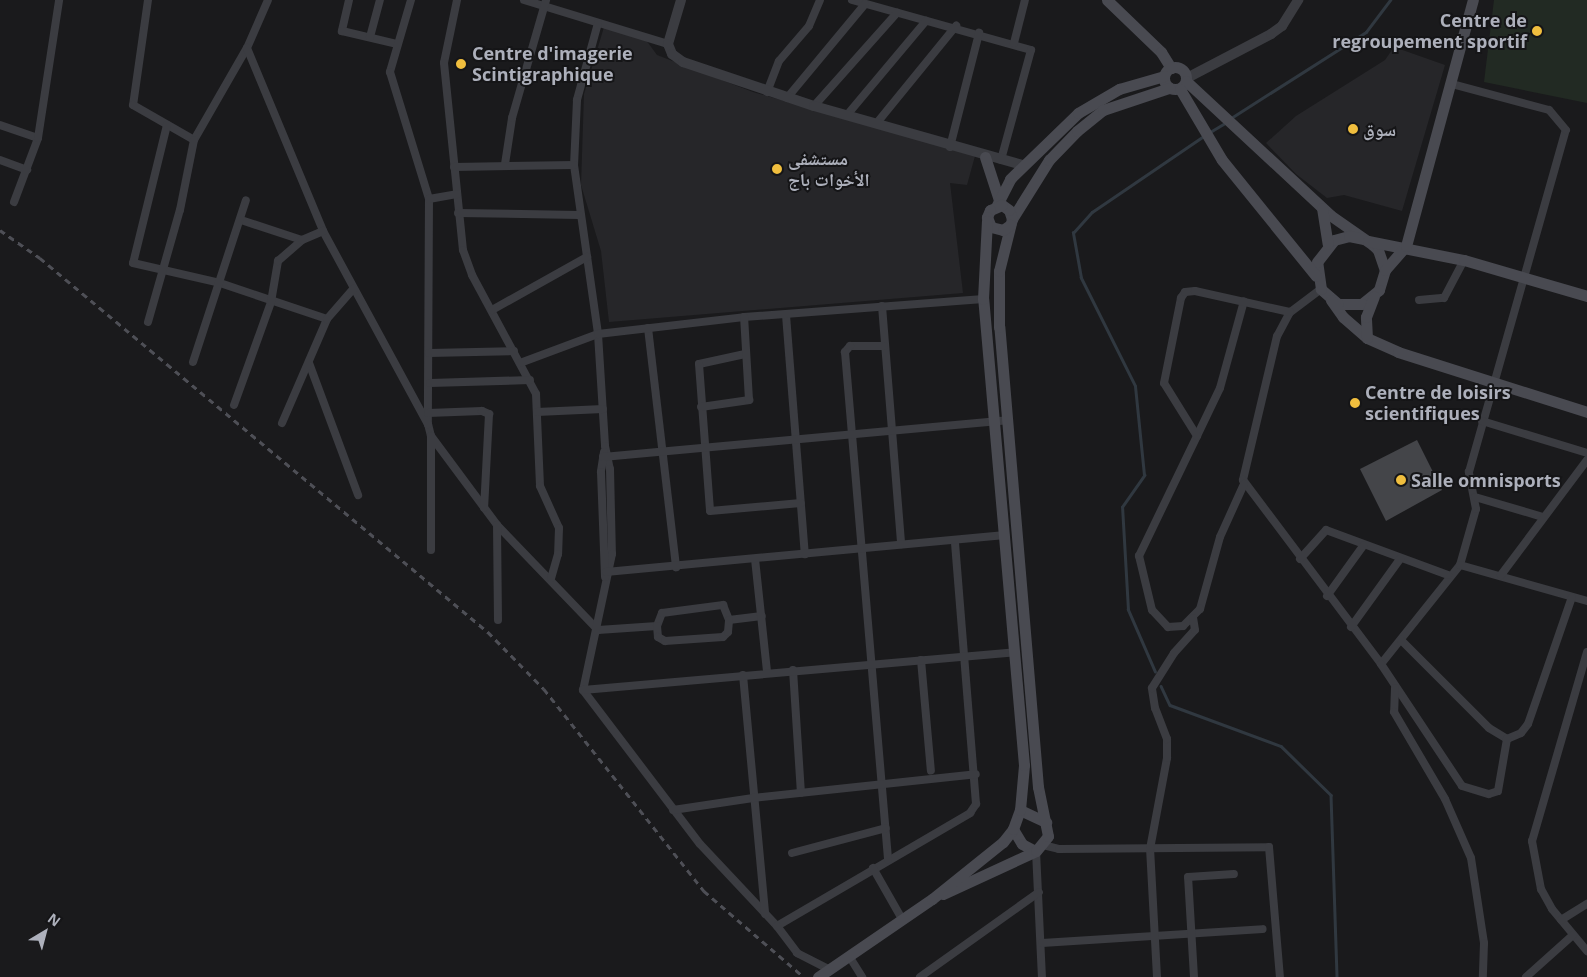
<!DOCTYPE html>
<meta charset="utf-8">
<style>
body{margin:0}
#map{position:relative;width:1587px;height:977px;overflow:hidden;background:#1a1a1c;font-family:"Open Sans","Noto Naskh Arabic",sans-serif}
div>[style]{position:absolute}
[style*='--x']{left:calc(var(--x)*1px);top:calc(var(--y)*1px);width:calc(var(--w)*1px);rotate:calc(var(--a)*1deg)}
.built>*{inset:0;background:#262629}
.green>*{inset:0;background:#222a23}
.stream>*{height:2.5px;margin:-1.25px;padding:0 1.25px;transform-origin:1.25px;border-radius:1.25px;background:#303840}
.building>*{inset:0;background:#444549}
.minor>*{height:8px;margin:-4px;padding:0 4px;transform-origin:4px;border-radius:4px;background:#3b3c41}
.tertiary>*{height:10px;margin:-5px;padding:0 5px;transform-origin:5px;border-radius:5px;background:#3b3c41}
.secondary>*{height:11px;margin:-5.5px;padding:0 5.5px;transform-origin:5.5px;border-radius:5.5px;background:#494a51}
.secondary>.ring{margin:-5.5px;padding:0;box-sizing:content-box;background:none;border:11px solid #494a51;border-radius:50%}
.rail>*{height:2.5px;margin-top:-1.25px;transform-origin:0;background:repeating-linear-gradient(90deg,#4e4f56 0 6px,transparent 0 11px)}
.dots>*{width:14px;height:14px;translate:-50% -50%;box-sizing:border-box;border:2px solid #151517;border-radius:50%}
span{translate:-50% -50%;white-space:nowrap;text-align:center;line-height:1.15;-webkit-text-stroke:4px #151517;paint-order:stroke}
.poi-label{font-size:18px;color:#adb0bb;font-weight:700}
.right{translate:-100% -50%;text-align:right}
.left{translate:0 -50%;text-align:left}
.north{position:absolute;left:20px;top:907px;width:50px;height:50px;-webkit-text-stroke:4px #151517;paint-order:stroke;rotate:37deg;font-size:14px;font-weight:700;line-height:20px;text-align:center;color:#adb0bb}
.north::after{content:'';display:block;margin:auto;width:18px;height:22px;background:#adb0bb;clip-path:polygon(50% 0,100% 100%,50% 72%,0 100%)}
</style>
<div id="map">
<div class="built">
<i style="clip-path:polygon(604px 27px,646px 40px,657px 55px,753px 92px,975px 156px,967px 185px,950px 183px,963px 293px,609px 322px,601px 251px,581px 185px,584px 94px)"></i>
<i style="clip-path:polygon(1394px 47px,1445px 65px,1402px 211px,1344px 195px,1327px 198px,1296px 174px,1266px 143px,1296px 116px,1385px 60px)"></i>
</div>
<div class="green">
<i style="clip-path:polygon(1494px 0,1587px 0,1587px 103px,1484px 82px)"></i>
</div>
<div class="stream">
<i style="--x:1231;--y:118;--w:160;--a:-32.5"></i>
<i style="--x:1366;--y:32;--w:40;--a:-53"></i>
<i style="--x:1210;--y:132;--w:17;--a:-31"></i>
<i style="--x:1155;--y:672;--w:68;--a:-113.5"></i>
<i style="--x:1128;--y:610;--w:103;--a:-93.3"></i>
<i style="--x:1122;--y:507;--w:39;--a:-55"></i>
<i style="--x:1144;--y:475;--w:89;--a:-95.8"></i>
<i style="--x:1135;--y:386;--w:121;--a:-116.6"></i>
<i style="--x:1081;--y:278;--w:46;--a:-100.1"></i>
<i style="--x:1073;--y:233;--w:28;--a:-48"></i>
<i style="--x:1092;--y:212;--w:135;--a:-34.2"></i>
<i style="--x:1161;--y:686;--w:21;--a:65"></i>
<i style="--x:1170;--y:705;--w:118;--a:20.3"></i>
<i style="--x:1281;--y:746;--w:70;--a:44.4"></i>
<i style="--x:1331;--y:795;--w:182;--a:88.1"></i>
</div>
<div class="building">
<i style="clip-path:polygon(1417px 440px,1442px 490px,1386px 521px,1360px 469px)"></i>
</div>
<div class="minor">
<i style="--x:148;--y:0;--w:106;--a:98.1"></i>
<i style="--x:133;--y:105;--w:70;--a:29.8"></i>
<i style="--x:194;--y:140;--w:106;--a:-60.1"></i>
<i style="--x:247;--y:48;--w:52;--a:-66.4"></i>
<i style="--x:349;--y:0;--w:32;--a:103"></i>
<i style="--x:342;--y:31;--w:57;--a:13.3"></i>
<i style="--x:411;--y:0;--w:75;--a:106.3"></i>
<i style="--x:390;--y:72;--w:133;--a:72.9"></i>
<i style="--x:429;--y:199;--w:225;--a:90.3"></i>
<i style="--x:428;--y:424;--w:12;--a:76"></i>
<i style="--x:431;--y:436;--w:111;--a:53.4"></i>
<i style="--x:497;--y:525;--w:146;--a:46.1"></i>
<i style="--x:598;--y:630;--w:59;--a:-3.9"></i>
<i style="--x:657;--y:626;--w:14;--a:-69"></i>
<i style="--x:662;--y:613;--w:62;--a:-7.5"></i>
<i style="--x:723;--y:605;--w:16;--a:68"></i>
<i style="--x:729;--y:620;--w:33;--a:-7"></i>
<i style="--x:457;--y:0;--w:64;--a:101.7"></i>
<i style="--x:444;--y:63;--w:188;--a:84.2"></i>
<i style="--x:463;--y:250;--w:27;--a:70"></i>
<i style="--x:472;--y:275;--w:135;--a:61.7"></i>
<i style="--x:536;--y:394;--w:92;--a:87.5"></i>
<i style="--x:540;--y:486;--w:46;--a:65.7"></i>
<i style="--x:559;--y:528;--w:26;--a:92"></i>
<i style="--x:558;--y:554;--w:25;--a:106"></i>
<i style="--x:524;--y:0;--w:151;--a:17"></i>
<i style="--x:852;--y:0;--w:186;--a:15.6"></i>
<i style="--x:1031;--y:50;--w:114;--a:105.3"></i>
<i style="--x:598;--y:23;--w:80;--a:105.3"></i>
<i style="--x:577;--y:100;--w:65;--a:92.6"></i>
<i style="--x:574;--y:165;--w:171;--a:81.9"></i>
<i style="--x:598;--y:334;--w:112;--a:86.4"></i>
<i style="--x:605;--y:446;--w:24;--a:78"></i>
<i style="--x:610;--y:469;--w:85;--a:88.7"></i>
<i style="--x:612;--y:554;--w:139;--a:102"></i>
<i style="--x:583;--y:690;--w:193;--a:52.8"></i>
<i style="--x:700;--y:844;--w:112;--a:46.8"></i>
<i style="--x:777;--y:926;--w:224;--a:-30.3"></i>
<i style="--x:970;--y:813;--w:11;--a:-56"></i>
<i style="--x:976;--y:804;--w:264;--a:-94.6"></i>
<i style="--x:370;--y:37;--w:38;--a:-75"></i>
<i style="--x:1014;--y:43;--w:44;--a:-75.7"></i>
<i style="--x:247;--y:48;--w:198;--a:67.4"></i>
<i style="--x:323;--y:231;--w:220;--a:61.5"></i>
<i style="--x:767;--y:92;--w:33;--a:-69"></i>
<i style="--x:779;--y:61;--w:46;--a:-49.4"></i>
<i style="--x:809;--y:26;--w:28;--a:-67"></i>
<i style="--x:787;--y:98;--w:122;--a:-50.3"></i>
<i style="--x:814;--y:106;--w:125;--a:-48.3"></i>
<i style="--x:847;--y:115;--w:123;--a:-50"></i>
<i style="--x:876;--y:124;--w:127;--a:-50.8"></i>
<i style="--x:0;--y:125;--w:40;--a:18.9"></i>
<i style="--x:167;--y:125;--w:142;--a:103.8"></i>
<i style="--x:133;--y:263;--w:89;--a:12.9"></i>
<i style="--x:220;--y:283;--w:113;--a:18.6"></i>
<i style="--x:950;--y:147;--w:118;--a:-75.7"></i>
<i style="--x:0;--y:160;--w:29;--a:20"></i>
<i style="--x:505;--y:164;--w:47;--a:-81.3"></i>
<i style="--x:512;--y:118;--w:123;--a:-73.9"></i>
<i style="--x:454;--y:167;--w:120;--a:-1"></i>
<i style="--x:429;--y:199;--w:28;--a:-10"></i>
<i style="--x:14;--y:202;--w:68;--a:-69.4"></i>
<i style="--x:38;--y:138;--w:140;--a:-81.3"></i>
<i style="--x:458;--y:213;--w:121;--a:0.9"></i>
<i style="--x:241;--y:220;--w:64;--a:18.2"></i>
<i style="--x:1321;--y:289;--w:39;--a:143"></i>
<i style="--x:1290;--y:312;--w:27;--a:118"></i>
<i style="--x:1277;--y:336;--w:148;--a:103.3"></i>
<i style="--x:1243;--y:480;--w:230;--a:53.1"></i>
<i style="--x:1381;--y:664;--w:127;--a:-51.4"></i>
<i style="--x:1460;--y:565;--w:58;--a:-74.1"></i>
<i style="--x:1476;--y:509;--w:38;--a:-101"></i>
<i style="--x:1469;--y:472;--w:355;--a:-74.2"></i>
<i style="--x:1566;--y:130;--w:26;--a:-130"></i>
<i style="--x:1549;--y:110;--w:100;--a:-165"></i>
<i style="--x:1419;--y:300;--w:25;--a:-5"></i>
<i style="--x:1444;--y:298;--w:43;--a:-62.2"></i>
<i style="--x:882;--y:306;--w:239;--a:85.4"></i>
<i style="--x:492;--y:310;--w:109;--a:-29.2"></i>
<i style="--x:786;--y:315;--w:240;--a:85.5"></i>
<i style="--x:148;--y:322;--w:116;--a:-74.1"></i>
<i style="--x:180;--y:210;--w:71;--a:-78.7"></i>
<i style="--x:648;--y:328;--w:241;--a:83.3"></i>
<i style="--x:884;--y:346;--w:34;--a:180"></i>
<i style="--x:850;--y:346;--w:8;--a:130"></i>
<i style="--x:845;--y:352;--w:509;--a:85.15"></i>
<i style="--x:429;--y:353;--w:85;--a:-1.3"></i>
<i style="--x:745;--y:354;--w:47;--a:167.7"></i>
<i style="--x:699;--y:364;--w:147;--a:85.7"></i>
<i style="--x:710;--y:511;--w:91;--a:-5"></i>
<i style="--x:193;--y:362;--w:170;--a:-71.9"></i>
<i style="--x:309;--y:363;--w:141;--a:69.6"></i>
<i style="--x:520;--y:363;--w:83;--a:-20.4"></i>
<i style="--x:598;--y:334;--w:147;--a:-6.6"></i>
<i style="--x:744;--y:317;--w:240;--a:-4.3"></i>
<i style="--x:430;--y:383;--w:100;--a:-1.7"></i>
<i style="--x:234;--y:405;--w:109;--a:-70.2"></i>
<i style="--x:271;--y:302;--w:42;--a:-80.3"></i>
<i style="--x:278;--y:261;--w:32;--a:-41"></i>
<i style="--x:302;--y:240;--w:23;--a:-23"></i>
<i style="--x:701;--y:407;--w:49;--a:-8.3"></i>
<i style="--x:749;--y:400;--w:83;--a:-93.4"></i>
<i style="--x:537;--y:412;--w:66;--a:-2.6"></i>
<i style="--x:428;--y:413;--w:54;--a:-2.1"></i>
<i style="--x:482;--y:411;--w:8;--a:23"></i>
<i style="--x:489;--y:414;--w:94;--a:93"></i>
<i style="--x:1482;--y:421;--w:110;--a:16.9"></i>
<i style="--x:282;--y:423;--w:113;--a:-66.6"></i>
<i style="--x:327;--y:319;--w:40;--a:-49"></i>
<i style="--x:1197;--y:436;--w:53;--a:-64.4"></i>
<i style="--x:1220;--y:388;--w:90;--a:-74.6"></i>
<i style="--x:604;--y:452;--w:20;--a:99"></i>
<i style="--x:601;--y:472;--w:105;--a:87.8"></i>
<i style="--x:603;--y:457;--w:406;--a:-5.2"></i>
<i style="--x:1244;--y:484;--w:58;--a:114.4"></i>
<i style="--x:1220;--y:537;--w:75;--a:105.5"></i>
<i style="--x:1200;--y:609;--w:24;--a:135"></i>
<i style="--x:1183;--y:626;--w:15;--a:176"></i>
<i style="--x:1168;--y:627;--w:23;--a:-133"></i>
<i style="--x:1152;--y:610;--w:56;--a:-103.5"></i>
<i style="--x:1139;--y:556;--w:133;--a:-64.2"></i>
<i style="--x:1197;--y:436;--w:62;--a:-121.9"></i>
<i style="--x:1164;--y:383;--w:87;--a:-78.7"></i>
<i style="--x:1181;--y:298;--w:7;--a:-56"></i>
<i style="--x:1185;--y:292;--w:10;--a:-6"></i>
<i style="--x:1195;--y:291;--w:97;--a:12.5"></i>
<i style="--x:1475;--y:497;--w:71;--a:16.4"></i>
<i style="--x:497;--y:525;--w:95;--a:89.4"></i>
<i style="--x:431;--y:550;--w:114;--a:-90"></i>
<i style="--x:755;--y:559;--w:114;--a:83.9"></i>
<i style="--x:1300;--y:559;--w:39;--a:-48"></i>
<i style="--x:1326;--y:530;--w:130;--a:20.2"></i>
<i style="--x:1460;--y:565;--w:132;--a:15.8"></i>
<i style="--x:606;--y:572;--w:401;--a:-5.3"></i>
<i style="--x:1501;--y:575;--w:144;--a:-53.2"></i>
<i style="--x:1327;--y:596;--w:62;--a:-54.2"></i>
<i style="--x:657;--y:626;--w:11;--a:85"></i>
<i style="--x:658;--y:637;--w:8;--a:30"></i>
<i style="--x:665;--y:641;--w:58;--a:-3.9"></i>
<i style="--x:723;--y:637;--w:7;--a:-45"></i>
<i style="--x:728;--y:632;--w:12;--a:-85"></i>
<i style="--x:1351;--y:627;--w:84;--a:-54.2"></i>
<i style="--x:1401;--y:640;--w:124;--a:45"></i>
<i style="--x:1489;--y:728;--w:21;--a:31"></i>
<i style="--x:1507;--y:739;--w:15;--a:-23"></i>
<i style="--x:1521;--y:733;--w:11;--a:-52"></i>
<i style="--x:1528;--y:724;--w:134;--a:-70.9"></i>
<i style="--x:1587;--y:652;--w:197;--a:106.2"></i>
<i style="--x:1532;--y:841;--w:49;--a:79.4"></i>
<i style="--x:1541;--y:889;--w:23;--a:61"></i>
<i style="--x:1552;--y:909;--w:55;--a:50.2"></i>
<i style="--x:921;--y:660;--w:111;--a:84.9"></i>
<i style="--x:1381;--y:664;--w:146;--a:56.4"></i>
<i style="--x:1462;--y:786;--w:28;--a:17"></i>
<i style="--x:1489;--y:794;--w:9;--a:-18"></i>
<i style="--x:1498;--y:791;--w:53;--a:-80.2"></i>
<i style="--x:793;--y:670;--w:123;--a:86.3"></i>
<i style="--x:743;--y:675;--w:240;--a:84.7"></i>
<i style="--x:1395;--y:688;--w:24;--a:92"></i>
<i style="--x:1394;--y:712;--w:101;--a:59.6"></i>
<i style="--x:1445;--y:799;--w:64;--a:66.2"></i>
<i style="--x:1471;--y:858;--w:86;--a:81.3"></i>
<i style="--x:1484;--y:943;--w:34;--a:92"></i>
<i style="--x:583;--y:690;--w:434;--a:-5"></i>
<i style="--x:673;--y:810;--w:81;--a:-8.5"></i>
<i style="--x:753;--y:798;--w:224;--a:-6.1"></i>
<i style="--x:1043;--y:845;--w:16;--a:14"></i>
<i style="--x:1059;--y:849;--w:210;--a:-0.5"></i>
<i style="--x:1269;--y:847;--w:130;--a:85.2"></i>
<i style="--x:1036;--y:851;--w:126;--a:87.3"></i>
<i style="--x:792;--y:853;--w:97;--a:-14.9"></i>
<i style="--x:873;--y:868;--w:59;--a:60.4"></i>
<i style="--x:1561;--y:920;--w:31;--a:-32"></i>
<i style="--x:777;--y:926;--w:34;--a:53"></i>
<i style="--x:797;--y:953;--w:36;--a:27"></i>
<i style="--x:1042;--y:943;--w:221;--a:-3.6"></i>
<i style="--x:849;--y:956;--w:25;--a:58"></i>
<i style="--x:920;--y:977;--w:146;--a:-35.5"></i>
<i style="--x:1157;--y:977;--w:128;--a:-93.1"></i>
<i style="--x:1150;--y:849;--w:93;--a:-79.4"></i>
<i style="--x:1167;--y:758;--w:19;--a:-90"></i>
<i style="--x:1167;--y:739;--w:33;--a:-111"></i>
<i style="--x:1155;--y:708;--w:20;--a:-99"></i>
<i style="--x:1152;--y:688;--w:41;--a:-57.8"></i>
<i style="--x:1174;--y:653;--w:31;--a:-48"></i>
<i style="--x:1195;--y:630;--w:12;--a:-99"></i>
<i style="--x:1194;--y:977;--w:100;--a:-93.4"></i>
<i style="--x:1188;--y:877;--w:46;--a:-3.7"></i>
<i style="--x:1526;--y:977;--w:63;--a:-41.8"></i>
</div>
<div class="tertiary">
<i style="--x:681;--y:0;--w:46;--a:106.5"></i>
<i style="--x:668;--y:44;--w:11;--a:68"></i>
<i style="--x:672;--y:54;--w:14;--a:36"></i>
<i style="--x:683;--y:62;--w:138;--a:18.6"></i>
<i style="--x:814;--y:106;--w:217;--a:15.8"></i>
<i style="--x:1187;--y:78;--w:95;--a:-27.6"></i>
<i style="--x:1271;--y:34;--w:14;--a:-36"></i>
<i style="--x:1282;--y:26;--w:31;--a:-58"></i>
</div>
<div class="secondary">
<i style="--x:1107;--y:0;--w:75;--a:43.9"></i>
<i style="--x:1161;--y:52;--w:19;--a:58"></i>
<i class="ring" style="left:1164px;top:67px;width:11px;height:11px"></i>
<i style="--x:1186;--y:81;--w:197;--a:42.9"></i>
<i style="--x:1330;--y:215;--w:52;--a:34.9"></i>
<i style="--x:1373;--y:245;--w:7;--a:45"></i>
<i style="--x:1378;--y:250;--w:21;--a:71"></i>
<i style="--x:1385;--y:270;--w:21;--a:107"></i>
<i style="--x:1379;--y:290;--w:22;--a:141"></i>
<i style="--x:1362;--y:304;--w:24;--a:180"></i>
<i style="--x:1338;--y:304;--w:23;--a:-139"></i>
<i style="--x:1321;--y:289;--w:27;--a:-98"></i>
<i style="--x:1317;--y:262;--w:28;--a:-52"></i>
<i style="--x:1334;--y:240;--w:16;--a:-15"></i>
<i style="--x:1349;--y:236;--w:14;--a:12"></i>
<i style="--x:1180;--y:89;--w:82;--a:59.4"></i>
<i style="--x:1222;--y:160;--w:149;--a:51"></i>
<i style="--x:985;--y:157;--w:45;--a:72"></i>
<i style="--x:997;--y:205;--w:29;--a:-63"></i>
<i style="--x:1010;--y:179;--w:95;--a:-44.1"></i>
<i style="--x:1078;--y:113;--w:48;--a:-30.3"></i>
<i style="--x:1119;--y:89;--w:47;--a:-16.1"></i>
<i style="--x:1322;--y:208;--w:36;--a:81"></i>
<i style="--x:1012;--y:219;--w:70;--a:-57.9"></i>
<i style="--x:1049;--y:160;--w:40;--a:-46"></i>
<i style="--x:1077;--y:131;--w:33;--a:-39"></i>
<i style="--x:1103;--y:110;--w:70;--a:-18.4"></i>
<i style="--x:1368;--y:241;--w:98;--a:11.2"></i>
<i style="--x:1464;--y:260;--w:128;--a:16.3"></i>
<i style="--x:1385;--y:270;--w:32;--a:-49"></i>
<i style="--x:1406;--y:246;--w:255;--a:-74.8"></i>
<i style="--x:1331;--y:300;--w:21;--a:55"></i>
<i style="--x:1343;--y:317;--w:32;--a:41"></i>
<i style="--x:1367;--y:338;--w:34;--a:24"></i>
<i style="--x:1398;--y:352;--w:198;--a:17.6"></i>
<i style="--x:1367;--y:338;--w:21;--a:-93"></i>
<i style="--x:1366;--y:317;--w:22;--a:-69"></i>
<i style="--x:1020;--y:810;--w:29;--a:25"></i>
<i style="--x:1013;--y:829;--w:17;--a:59"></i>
<i style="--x:1022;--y:844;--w:15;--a:28"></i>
<i style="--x:943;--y:894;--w:102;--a:-24.8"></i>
<i style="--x:1036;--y:851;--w:19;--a:-51"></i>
<i style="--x:1048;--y:836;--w:50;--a:-101.5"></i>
<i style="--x:1038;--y:787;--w:462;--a:-94.8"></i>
<i style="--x:999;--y:327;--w:56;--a:-90"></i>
<i style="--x:999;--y:271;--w:54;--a:-76"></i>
<i style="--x:1012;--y:219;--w:9;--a:-108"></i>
<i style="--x:1009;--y:210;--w:9;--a:-144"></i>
<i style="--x:1002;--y:205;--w:13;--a:157"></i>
<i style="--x:990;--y:210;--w:8;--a:113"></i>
<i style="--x:987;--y:217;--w:11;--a:68"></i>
<i style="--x:991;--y:227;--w:12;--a:14"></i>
<i style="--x:1003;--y:230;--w:9;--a:-36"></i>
<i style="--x:818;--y:977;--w:138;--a:-34.4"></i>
<i style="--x:932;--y:899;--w:91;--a:-38.8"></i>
<i style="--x:1003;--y:842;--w:16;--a:-52"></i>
<i style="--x:1013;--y:829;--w:20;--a:-70"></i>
<i style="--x:1020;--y:810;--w:45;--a:-84.9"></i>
<i style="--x:1024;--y:765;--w:468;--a:-95"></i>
<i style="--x:983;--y:299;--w:78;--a:-87.1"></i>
</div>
<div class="rail">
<i style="--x:0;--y:230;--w:49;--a:35"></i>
<i style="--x:40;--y:258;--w:584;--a:39.86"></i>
<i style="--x:488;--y:632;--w:80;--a:45.5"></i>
<i style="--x:544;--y:689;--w:258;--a:51.6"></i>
<i style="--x:704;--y:891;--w:132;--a:40.7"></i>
</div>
<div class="dots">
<i style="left:1537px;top:31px;background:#f0be3e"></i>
<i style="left:461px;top:64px;background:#f0be3e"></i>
<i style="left:1353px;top:129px;background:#f0be3e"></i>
<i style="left:777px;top:169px;background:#f0be3e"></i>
<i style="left:1355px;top:403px;background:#f0be3e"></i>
<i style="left:1401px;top:480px;background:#f0be3e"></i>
</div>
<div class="poi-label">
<span class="right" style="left:1527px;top:31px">Centre de<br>regroupement sportif</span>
<span class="left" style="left:472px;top:64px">Centre d'imagerie<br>Scintigraphique</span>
<span class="left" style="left:1363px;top:129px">سوق</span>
<span class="left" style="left:788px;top:169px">مستشفى<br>الأخوات باج</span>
<span class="left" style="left:1365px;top:403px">Centre de loisirs<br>scientifiques</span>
<span class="left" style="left:1411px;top:480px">Salle omnisports</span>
</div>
<div class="north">N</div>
</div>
